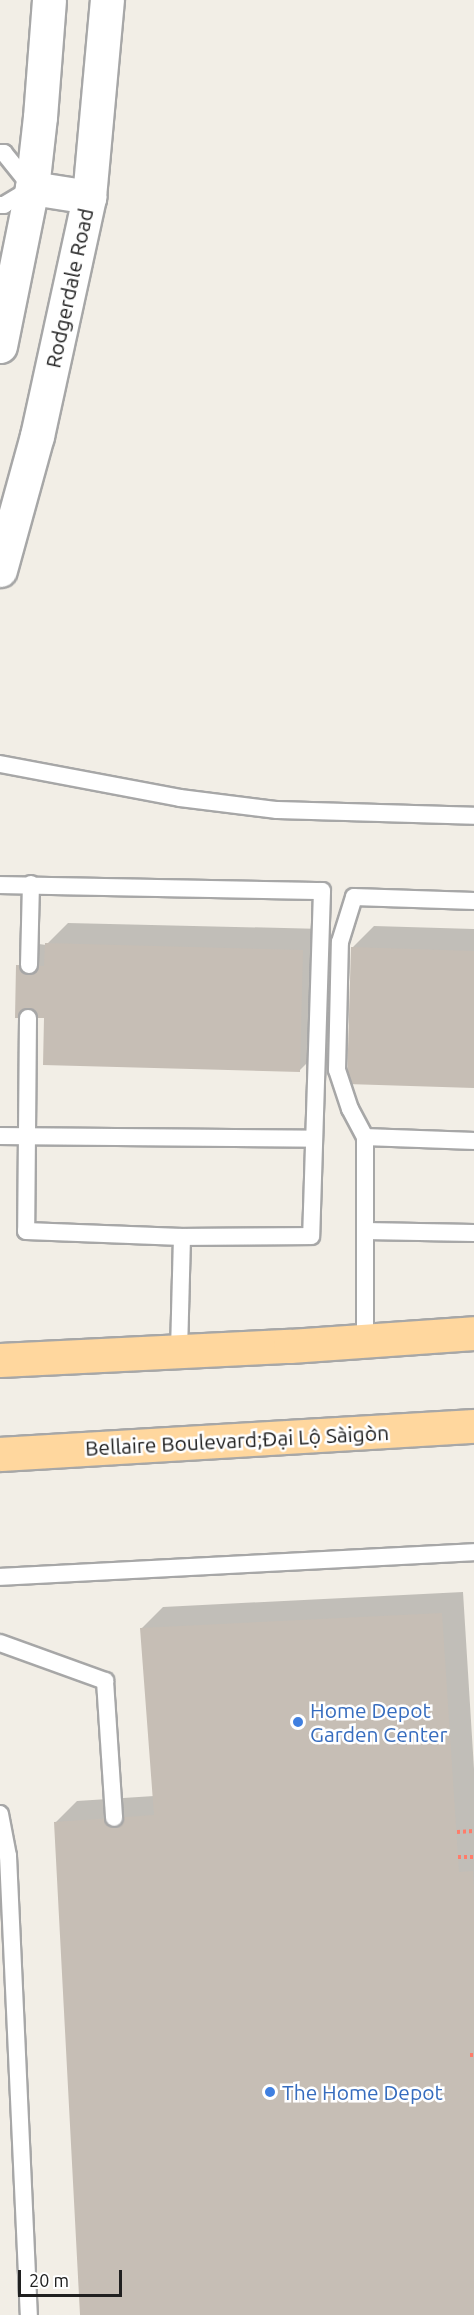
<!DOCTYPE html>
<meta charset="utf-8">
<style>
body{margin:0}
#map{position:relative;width:474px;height:2315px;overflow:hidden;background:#f2eee6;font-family:Ubuntu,sans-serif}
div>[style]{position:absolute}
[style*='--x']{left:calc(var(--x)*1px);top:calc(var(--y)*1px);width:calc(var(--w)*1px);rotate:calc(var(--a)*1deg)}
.shadow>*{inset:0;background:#0003}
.building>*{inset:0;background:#c6beb5}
.path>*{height:4px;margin-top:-2px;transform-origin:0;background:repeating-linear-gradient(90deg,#ff7c6a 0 3px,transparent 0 6px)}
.roads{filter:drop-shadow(2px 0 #a7a7a7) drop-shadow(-2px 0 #a7a7a7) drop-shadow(0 2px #a7a7a7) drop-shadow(0 -2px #a7a7a7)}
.service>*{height:16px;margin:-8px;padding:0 8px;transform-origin:8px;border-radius:8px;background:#fff}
.tertiary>*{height:33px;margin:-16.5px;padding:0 16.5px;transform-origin:16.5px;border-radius:16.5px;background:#fff}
.primary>*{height:33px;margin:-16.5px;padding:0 16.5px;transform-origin:16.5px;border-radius:16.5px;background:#ffd79e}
.dots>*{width:16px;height:16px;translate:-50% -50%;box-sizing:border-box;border:3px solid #fff;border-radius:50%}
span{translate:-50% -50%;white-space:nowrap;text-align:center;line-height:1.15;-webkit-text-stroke:5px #fff;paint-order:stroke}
.street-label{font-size:21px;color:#202020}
.shop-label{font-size:21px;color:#366cbe}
.left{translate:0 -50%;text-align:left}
.scale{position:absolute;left:18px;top:2270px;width:104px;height:27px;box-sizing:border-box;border:3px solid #202020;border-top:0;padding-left:8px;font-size:18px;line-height:21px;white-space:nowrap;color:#202020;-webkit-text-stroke:4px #fff;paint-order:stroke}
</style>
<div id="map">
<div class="shadow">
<i style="clip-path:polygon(68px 923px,324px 929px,321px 1049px,300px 1070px,45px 1017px,18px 966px,39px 944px,46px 945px)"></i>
<i style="clip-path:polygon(374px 926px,474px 929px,474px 1086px,352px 948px)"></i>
<i style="clip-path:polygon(463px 1592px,474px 1769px,474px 2315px,82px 2315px,56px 1822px,77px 1801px,154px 1796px,142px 1628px,163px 1607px)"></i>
</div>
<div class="building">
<i style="clip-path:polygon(45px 943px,303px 950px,300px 1072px,43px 1065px,44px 1018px,15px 1018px,16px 965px,44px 966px)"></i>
<i style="clip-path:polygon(351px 947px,474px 951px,474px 1088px,347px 1084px)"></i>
<i style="clip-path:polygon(442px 1613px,459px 1872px,473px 1871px,474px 1891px,474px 2315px,80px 2315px,54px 1822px,154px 1815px,140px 1628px)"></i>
</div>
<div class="path">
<i style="--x:457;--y:1832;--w:17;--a:-3"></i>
<i style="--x:458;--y:1857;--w:16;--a:0"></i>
<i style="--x:470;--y:2055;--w:4;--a:0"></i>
</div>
<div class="roads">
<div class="service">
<i style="--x:0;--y:153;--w:4;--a:0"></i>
<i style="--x:4;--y:153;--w:45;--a:51.3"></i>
<i style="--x:32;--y:188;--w:33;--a:149"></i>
<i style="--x:4;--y:205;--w:4;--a:180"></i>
<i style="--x:0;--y:764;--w:183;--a:10.7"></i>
<i style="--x:180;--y:798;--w:98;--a:7.1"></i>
<i style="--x:277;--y:810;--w:197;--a:1.7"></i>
<i style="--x:0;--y:885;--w:322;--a:1.1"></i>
<i style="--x:322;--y:891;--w:345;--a:91.8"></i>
<i style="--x:311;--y:1236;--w:129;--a:179.6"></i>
<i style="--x:182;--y:1237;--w:114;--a:91.5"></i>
<i style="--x:29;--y:965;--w:81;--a:-88.6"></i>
<i style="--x:28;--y:1018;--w:213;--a:90.5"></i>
<i style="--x:26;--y:1231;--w:156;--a:2.2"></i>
<i style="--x:0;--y:1136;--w:314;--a:0.5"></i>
<i style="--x:365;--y:1137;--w:32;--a:-118"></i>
<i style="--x:350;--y:1109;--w:41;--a:-108.4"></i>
<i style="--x:337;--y:1070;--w:128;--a:-88.7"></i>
<i style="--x:340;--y:942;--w:47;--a:-72.7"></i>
<i style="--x:354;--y:897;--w:120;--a:1.9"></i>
<i style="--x:365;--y:1231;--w:109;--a:1.1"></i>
<i style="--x:365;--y:1341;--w:204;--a:-90"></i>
<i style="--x:365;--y:1137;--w:109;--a:2.1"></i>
<i style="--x:0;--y:1577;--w:475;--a:-3"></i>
<i style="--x:0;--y:1643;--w:112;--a:19.9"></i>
<i style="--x:105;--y:1681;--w:137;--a:86.2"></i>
<i style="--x:0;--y:1814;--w:43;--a:79.2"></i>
<i style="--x:8;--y:1856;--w:459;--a:87.4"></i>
</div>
<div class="tertiary">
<i style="--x:32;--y:188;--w:58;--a:9"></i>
<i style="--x:0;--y:346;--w:161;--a:-78.6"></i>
<i style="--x:32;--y:188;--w:71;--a:-83.6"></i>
<i style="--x:40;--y:117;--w:117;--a:-85.6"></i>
<i style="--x:0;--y:570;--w:139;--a:-74.6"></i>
<i style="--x:37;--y:436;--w:245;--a:-77.7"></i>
<i style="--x:89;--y:197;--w:198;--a:-84.8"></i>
</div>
<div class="primary">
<i style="--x:0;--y:1360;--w:290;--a:-2.8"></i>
<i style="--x:290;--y:1346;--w:184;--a:-4"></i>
<i style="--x:0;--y:1454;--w:475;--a:-3.4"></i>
</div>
</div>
<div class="dots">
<i style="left:298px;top:1722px;background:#3f7fe0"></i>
<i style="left:270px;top:2092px;background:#3f7fe0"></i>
</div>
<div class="street-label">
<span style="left:69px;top:288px;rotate:-78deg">Rodgerdale Road</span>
<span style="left:237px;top:1440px;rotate:-3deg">Bellaire Boulevard;Đại Lộ Sàigòn</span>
</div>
<div class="shop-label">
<span class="left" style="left:310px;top:1722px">Home Depot<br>Garden Center</span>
<span class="left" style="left:282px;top:2092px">The Home Depot</span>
</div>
<div class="scale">20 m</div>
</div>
